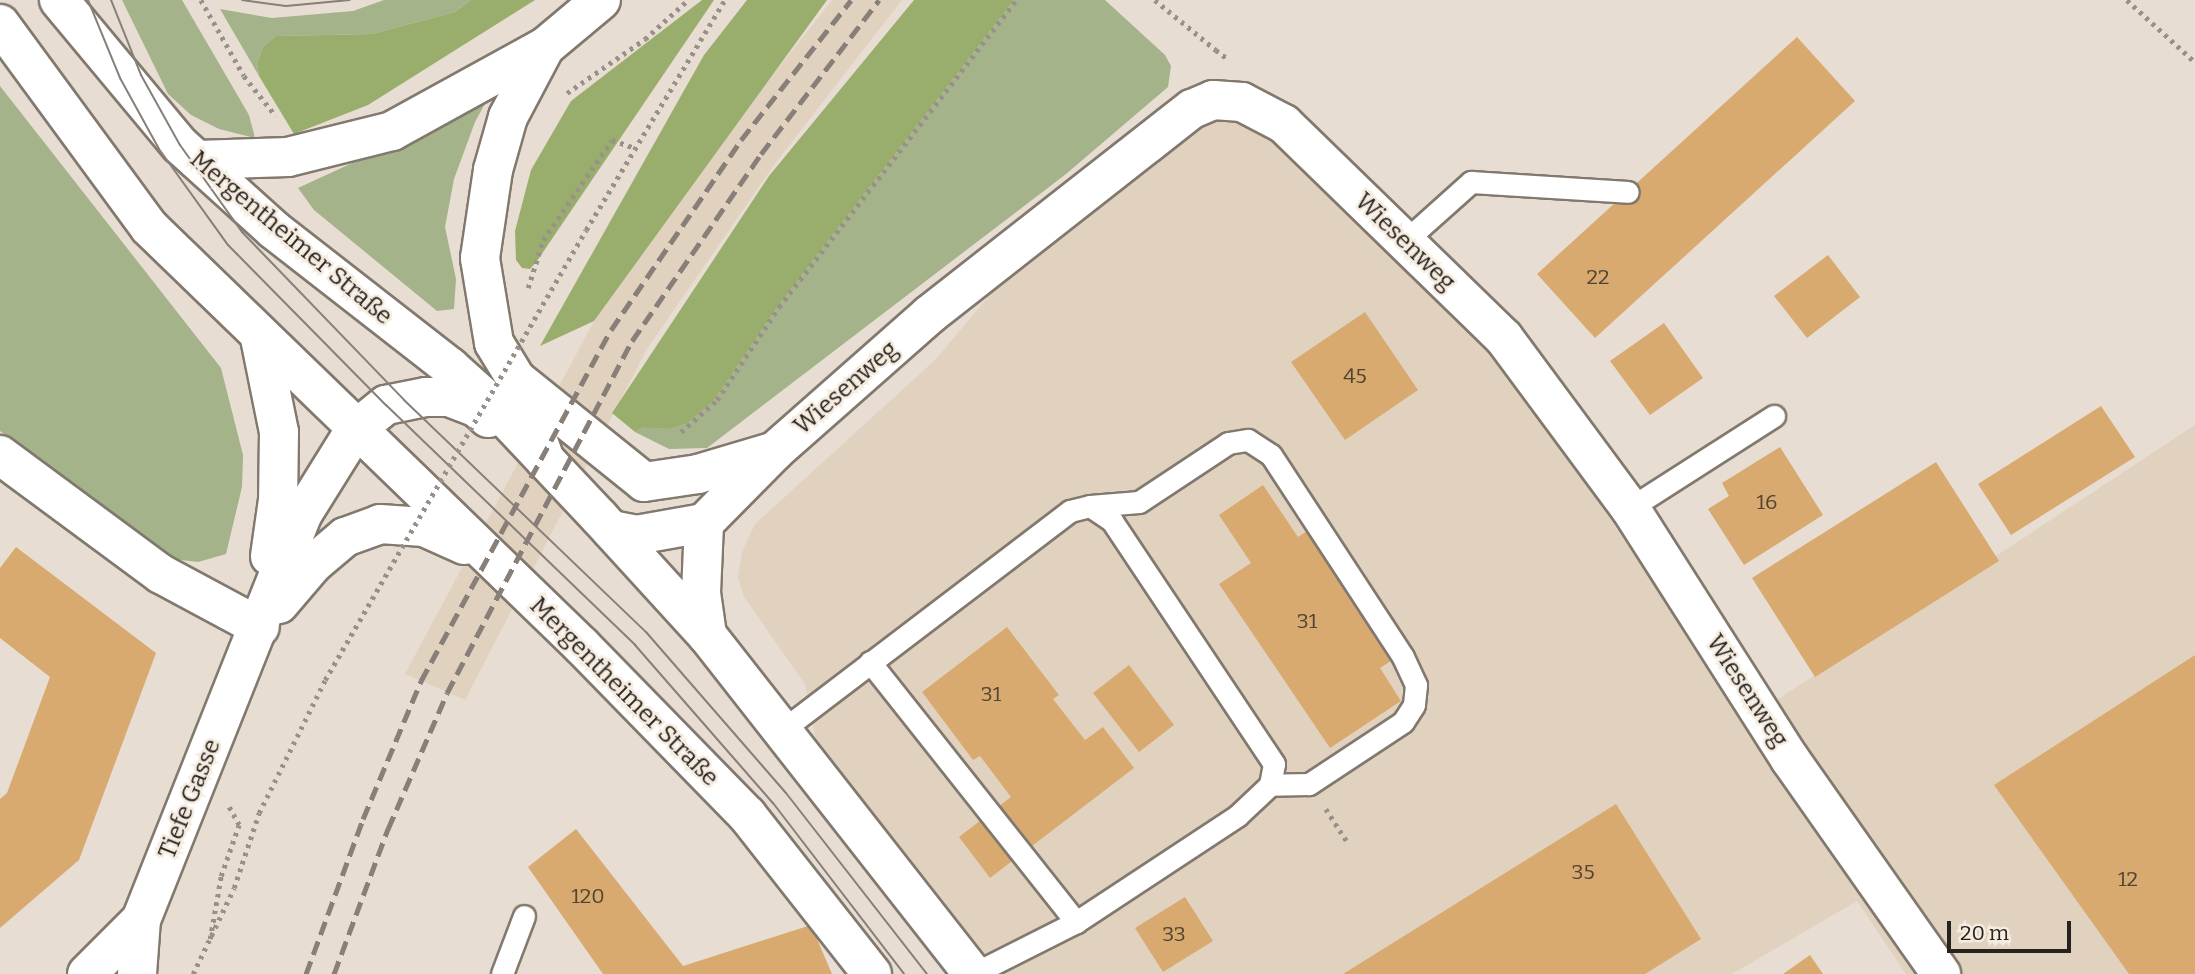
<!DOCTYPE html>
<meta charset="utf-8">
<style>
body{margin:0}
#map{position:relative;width:2195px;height:974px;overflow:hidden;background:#e8ddd2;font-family:Bitter,serif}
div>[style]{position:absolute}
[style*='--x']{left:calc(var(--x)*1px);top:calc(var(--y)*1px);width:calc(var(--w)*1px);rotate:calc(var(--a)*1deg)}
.built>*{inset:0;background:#e1d2c0}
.green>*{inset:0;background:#a5b38a}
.forest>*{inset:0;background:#99ae6c}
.building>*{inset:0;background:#d8aa70}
.path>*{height:4.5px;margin-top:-2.25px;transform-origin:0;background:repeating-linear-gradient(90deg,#999189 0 3.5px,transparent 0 8.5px)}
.roads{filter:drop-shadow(2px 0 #82796e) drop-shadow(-2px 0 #82796e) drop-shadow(0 2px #82796e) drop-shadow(0 -2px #82796e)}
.service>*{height:21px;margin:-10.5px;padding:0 10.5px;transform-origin:10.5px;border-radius:10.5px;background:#fff}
.minor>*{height:38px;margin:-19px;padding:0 19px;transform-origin:19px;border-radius:19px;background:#fff}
.secondary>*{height:38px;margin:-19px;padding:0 19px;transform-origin:19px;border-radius:19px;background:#fff}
.primary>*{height:38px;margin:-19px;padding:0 19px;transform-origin:19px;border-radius:19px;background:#fff}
.tram>*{height:2px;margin:-1px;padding:0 1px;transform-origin:1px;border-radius:1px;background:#877f78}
.rail>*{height:5px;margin-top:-2.5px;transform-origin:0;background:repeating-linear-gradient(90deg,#877f78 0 14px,transparent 0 21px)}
.path-bridge>*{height:4.5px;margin-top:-2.25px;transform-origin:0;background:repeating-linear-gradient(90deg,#999189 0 3.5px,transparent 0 8.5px)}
span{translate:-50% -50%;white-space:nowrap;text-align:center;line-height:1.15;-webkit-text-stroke:5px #f5ebdf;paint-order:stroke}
.number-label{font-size:21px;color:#524432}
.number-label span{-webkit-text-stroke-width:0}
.street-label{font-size:24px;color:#26221e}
.scale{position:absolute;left:1947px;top:921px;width:124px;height:32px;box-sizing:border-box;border:4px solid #26221e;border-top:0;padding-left:9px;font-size:21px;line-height:24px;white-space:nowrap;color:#26221e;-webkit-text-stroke:5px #f5ebdf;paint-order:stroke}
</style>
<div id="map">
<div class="built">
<i style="clip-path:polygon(832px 0,902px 0,774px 165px,647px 349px,465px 700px,405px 674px,594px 321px,728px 132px)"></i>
<i style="clip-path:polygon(1215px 115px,1252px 116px,1495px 347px,1745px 721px,2195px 425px,2195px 974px,1906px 974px,1857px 901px,1732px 974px,1001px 974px,816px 740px,805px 684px,744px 597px,738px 578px,742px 552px,755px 524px,935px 360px,1027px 251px)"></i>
</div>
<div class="green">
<i style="clip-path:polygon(122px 0,182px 0,249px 115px,255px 138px,219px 129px,191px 115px,168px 94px)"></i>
<i style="clip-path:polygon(384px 0,471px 0,455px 12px,372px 34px,276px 36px,263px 47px,257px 63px,259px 76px,220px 9px,272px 18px,353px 11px)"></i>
<i style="clip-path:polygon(1014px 0,1105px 0,1165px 55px,1171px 66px,1168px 87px,1066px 174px,707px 448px,669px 449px,635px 432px,643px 426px,667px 429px,715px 399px,778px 306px)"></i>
<i style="clip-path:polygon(495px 85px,475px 122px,454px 179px,445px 227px,456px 279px,454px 309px,437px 311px,314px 210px,298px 188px,402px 140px)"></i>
<i style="clip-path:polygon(0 86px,221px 368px,243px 455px,242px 487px,226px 554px,198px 562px,173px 559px,0 431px)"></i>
</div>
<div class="forest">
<i style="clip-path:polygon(471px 0,535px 0,368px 105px,294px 134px,259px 76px,257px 63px,263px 47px,276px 36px,372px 34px,455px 12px)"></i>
<i style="clip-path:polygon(702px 0,714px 0,537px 261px,530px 269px,522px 268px,516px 260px,515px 231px,531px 170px,571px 101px)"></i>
<i style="clip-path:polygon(747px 0,827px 0,594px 321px,540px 346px,704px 55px)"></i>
<i style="clip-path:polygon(914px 0,1014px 0,778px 306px,715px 399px,687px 423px,667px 429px,643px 427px,635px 432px,612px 413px,769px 176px)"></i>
</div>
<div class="building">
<i style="clip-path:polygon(1797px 37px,1855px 101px,1595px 338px,1537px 274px)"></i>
<i style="clip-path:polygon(1828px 255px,1860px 297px,1807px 338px,1774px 296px)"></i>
<i style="clip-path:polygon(1365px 312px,1418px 390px,1345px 440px,1291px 362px)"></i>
<i style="clip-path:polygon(1664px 323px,1703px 378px,1650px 415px,1610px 361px)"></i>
<i style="clip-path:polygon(2101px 406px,2135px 457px,2011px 535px,1978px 484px)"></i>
<i style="clip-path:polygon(1780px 447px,1823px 515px,1744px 565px,1708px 509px,1729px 496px,1722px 483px)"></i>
<i style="clip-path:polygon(1936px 462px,1999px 561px,1815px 677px,1752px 578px)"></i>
<i style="clip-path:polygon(1263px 485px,1298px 537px,1309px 530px,1394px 659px,1380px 668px,1401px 701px,1330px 748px,1219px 584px,1251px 563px,1219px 515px)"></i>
<i style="clip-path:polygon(16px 547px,156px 653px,79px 860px,0 928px,0 799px,7px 793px,50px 677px,0 638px,0 568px)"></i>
<i style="clip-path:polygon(1007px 627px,1059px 695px,1053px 699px,1085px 740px,1103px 727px,1134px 768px,990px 878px,959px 837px,1011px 797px,980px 756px,973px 760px,922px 692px)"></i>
<i style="clip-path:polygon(2195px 655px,2195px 974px,2129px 974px,1994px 785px)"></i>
<i style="clip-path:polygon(1129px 665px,1174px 725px,1139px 752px,1093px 693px)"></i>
<i style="clip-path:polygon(1616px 804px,1701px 939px,1645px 974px,1343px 974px)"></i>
<i style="clip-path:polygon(576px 829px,683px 966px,811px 925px,832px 974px,603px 974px,528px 867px)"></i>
<i style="clip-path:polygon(1185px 897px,1213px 941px,1163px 972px,1135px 928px)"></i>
<i style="clip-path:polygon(1810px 955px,1823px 974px,1783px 974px)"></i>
</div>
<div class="path">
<i style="--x:201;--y:0;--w:87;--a:60.5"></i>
<i style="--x:244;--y:76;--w:51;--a:51.3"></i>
<i style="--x:1155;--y:0;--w:79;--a:39.3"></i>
<i style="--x:2127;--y:0;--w:92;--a:42.4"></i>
<i style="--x:1216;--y:50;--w:15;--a:37"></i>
<i style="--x:567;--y:93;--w:95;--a:-34.7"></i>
<i style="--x:645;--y:39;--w:58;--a:-42.2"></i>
<i style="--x:586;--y:230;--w:269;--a:-58.9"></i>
<i style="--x:528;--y:288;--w:50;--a:-72.6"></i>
<i style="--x:543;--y:240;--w:121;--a:-55.4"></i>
<i style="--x:612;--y:140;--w:24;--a:19"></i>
<i style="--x:681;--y:432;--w:48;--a:-41.6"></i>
<i style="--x:717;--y:400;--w:112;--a:-56.3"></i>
<i style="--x:779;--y:307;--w:388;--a:-52.3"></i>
<i style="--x:1326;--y:809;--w:38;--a:57"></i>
<i style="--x:210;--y:939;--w:64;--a:-80.1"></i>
<i style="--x:221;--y:876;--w:54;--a:-70.6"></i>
<i style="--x:239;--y:825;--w:21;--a:-119"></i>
<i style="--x:193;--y:974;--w:95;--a:-64.5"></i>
</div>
<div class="roads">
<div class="service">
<i style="--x:1405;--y:241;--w:89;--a:-41.8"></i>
<i style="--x:1471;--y:182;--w:157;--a:3.6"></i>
<i style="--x:1090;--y:506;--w:49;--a:-4.7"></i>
<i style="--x:1139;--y:502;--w:107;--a:-33.5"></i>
<i style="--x:1228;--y:443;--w:20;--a:-9"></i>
<i style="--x:1248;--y:440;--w:27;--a:33"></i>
<i style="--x:1271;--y:455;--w:241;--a:56.8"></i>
<i style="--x:1403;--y:657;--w:31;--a:65"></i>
<i style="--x:1416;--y:685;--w:20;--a:96"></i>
<i style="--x:1414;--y:705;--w:20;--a:123"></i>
<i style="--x:1403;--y:722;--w:113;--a:146.6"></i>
<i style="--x:1309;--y:784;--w:39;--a:179"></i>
<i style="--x:1630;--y:508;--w:171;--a:-32.6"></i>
<i style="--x:870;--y:662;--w:332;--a:51.6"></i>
<i style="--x:781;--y:731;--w:363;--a:-37.3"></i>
<i style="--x:1070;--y:511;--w:21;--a:-14"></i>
<i style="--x:1090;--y:506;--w:27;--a:34"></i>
<i style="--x:1112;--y:521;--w:292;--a:56.3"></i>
<i style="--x:1274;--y:764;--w:21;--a:101"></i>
<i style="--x:1270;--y:785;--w:45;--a:136.8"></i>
<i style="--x:1237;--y:816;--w:193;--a:146.6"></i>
<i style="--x:1076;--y:922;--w:115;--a:153.2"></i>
<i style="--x:502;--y:974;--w:62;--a:-69.2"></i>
</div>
<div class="minor">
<i style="--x:0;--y:455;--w:200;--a:36.5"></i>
<i style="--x:161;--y:574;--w:112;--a:28.2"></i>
<i style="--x:611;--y:530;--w:25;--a:11"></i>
<i style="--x:636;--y:535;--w:69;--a:-10"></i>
<i style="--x:707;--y:635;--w:42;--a:-98.1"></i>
<i style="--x:701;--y:593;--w:70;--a:-87.5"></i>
<i style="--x:704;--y:523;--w:101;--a:-45.4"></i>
<i style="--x:775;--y:451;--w:205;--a:-41.4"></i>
<i style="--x:929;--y:315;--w:334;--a:-38.1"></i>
<i style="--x:1192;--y:109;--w:23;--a:-23"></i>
<i style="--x:1213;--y:100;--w:29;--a:4"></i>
<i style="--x:1242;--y:102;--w:47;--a:27.6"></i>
<i style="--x:1284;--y:124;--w:307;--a:44.2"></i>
<i style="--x:1504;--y:338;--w:212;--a:53.5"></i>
<i style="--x:1630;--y:508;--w:298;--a:57.5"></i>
<i style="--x:1790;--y:759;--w:263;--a:54.9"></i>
<i style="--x:137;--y:974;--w:54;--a:-85.8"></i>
</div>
<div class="secondary">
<i style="--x:59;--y:0;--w:189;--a:50.2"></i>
<i style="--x:180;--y:145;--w:127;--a:42.1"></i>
<i style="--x:274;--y:230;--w:223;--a:37.9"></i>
<i style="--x:450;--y:367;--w:69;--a:42"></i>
<i style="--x:501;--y:413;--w:144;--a:46.7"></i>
<i style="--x:600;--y:518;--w:159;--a:47.6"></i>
<i style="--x:707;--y:635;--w:431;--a:51.9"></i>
<i style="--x:0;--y:24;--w:252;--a:53.7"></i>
<i style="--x:149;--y:227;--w:603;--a:44.06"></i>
<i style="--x:582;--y:646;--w:236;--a:45.7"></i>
<i style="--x:747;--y:815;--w:202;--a:51.8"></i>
<i style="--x:260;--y:338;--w:96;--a:78.6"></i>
<i style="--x:279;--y:432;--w:68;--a:90.8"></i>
<i style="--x:278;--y:500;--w:57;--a:98.1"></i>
<i style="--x:279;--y:604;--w:52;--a:-49.6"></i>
<i style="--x:313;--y:564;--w:42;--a:-40.2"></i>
<i style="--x:345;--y:537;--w:37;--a:-20"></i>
<i style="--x:380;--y:524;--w:44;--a:3.9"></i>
<i style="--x:424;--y:527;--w:44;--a:24.2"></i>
<i style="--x:87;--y:974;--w:76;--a:-45"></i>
<i style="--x:141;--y:920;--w:436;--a:-68.3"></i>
<i style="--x:302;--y:515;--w:100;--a:-58.1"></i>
<i style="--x:355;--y:430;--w:40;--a:-39"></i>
<i style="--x:386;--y:405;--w:41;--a:-11.3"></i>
<i style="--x:426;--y:397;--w:23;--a:0"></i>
<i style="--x:449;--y:397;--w:30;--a:21"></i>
<i style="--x:477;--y:408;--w:15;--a:42"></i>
</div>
<div class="primary">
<i style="--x:197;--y:160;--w:91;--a:-1.9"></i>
<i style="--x:288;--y:157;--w:107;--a:-14"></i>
<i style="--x:392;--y:131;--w:175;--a:-28.8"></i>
<i style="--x:545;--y:47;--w:73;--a:-40"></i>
<i style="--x:516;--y:379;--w:164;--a:38.8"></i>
<i style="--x:644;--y:482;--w:55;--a:-8.4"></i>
<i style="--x:698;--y:474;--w:80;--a:-16.6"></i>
<i style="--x:545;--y:460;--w:86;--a:-109.7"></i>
<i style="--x:516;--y:379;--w:42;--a:-121.4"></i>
<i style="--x:494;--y:343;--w:86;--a:-99.4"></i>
<i style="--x:480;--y:258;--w:89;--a:-81.6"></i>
<i style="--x:493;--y:170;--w:55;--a:-74.2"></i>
<i style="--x:508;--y:117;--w:79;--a:-62.1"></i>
</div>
</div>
<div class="tram">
<i style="--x:88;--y:0;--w:84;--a:67.7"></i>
<i style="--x:120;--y:78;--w:81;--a:61.2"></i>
<i style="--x:159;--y:149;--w:118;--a:54.3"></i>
<i style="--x:228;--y:245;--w:225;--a:45.4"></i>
<i style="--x:386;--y:405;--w:346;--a:43.9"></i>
<i style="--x:635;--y:645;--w:210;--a:48.9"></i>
<i style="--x:773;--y:803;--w:215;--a:52.5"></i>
<i style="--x:111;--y:0;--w:81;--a:68.2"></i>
<i style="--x:141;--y:75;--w:80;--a:60.9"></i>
<i style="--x:180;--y:145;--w:107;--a:54.5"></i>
<i style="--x:242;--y:232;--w:233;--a:46"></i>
<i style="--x:404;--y:400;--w:335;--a:43.8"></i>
<i style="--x:646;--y:632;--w:213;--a:49"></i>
<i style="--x:786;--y:793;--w:229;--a:52.1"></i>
<i style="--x:242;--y:0;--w:44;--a:7.8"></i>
<i style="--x:286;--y:6;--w:64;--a:-5.4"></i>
</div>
<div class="rail">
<i style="--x:306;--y:974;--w:165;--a:-69.8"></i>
<i style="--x:363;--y:819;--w:150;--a:-67.2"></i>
<i style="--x:421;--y:681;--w:399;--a:-61.6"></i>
<i style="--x:611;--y:330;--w:230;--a:-55.6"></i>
<i style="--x:741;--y:140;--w:178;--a:-51.8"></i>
<i style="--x:334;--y:974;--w:155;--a:-69.6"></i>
<i style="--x:388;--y:829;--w:148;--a:-66.5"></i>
<i style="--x:447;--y:693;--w:398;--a:-62.3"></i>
<i style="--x:632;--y:341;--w:227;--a:-55.4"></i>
<i style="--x:761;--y:154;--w:194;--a:-52.5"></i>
</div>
<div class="path-bridge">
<i style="--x:234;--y:888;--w:79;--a:-71.6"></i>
<i style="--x:259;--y:813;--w:148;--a:-63.6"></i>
<i style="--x:325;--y:680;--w:520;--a:-59.89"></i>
</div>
<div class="number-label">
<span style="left:1598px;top:277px">22</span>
<span style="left:1355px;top:376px">45</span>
<span style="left:1767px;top:502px">16</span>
<span style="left:1307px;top:621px">31</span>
<span style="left:991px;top:694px">31</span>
<span style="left:1583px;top:872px">35</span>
<span style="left:2128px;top:879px">12</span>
<span style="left:588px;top:896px">120</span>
<span style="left:1174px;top:934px">33</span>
</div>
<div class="street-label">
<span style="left:291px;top:238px;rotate:40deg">Mergentheimer Straße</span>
<span style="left:1405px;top:242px;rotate:44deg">Wiesenweg</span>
<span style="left:846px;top:388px;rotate:-41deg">Wiesenweg</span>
<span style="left:1747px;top:691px;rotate:57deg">Wiesenweg</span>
<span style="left:624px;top:692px;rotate:45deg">Mergentheimer Straße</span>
<span style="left:190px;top:799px;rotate:-68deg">Tiefe Gasse</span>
</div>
<div class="scale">20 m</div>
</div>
